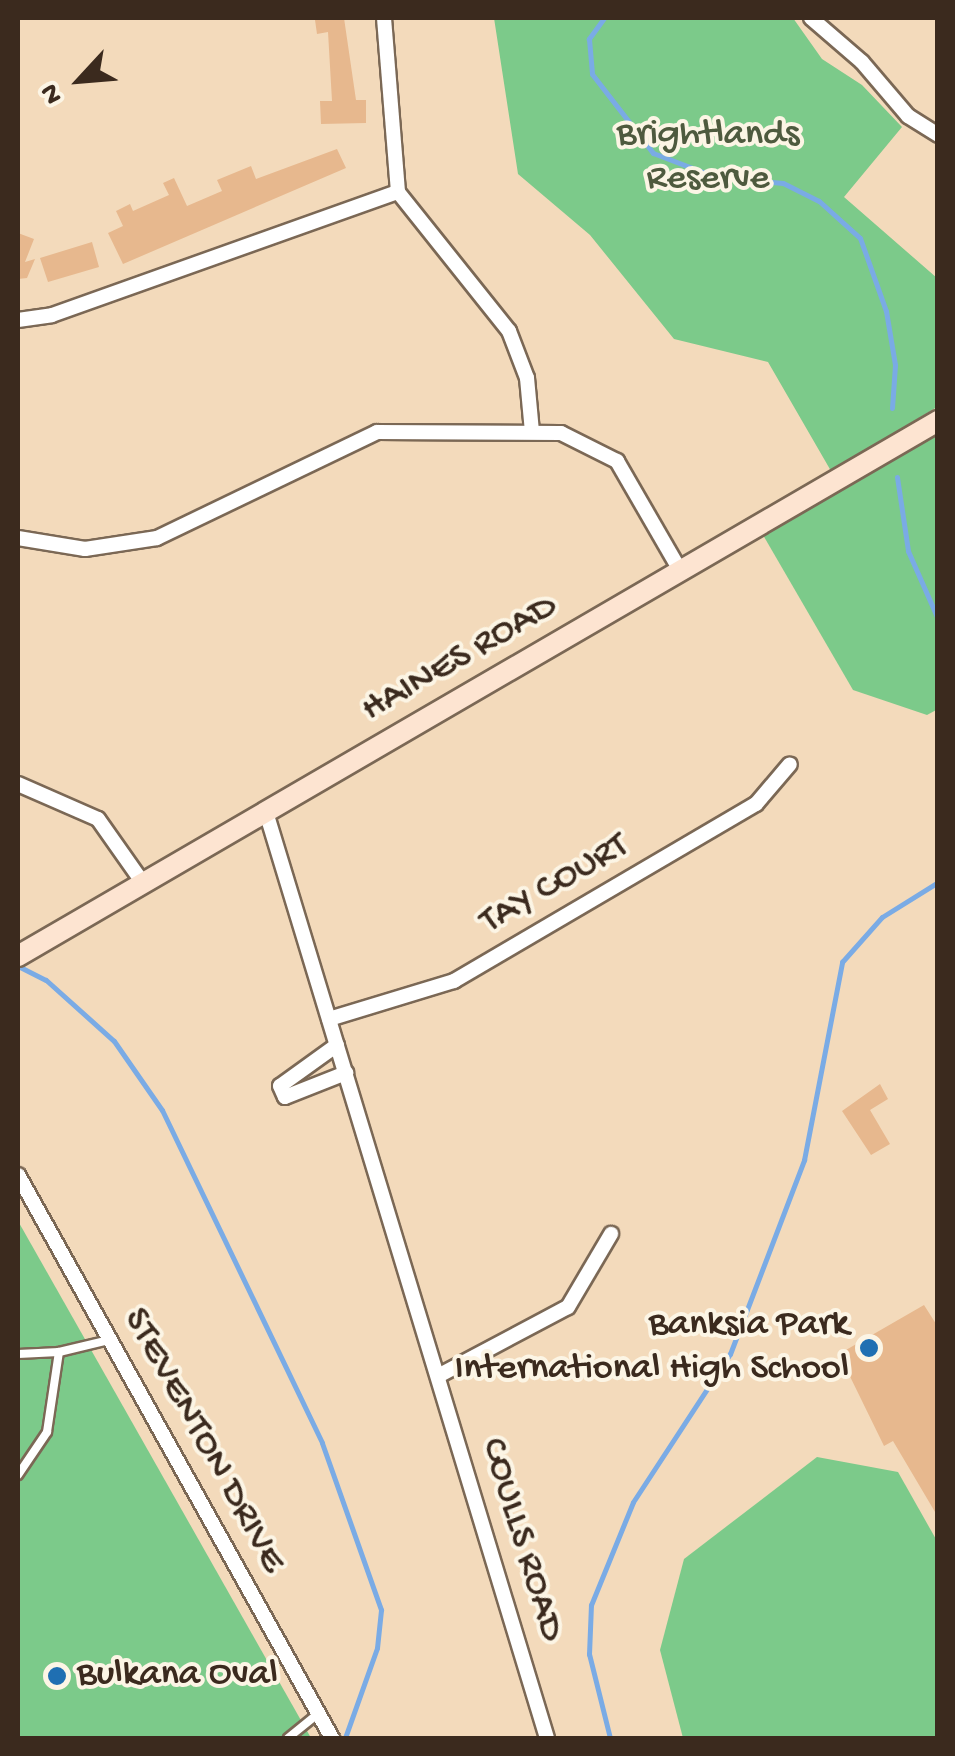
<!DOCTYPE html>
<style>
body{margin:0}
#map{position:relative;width:955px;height:1756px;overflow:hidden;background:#f3dabb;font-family:"Gochi Hand",sans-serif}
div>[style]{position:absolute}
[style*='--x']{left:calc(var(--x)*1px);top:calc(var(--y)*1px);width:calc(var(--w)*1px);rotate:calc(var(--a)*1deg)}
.green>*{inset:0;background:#7cca8a}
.stream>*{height:5px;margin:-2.5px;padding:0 2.5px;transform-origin:2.5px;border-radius:2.5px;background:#7aabe5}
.building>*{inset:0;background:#e7b88e}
.roads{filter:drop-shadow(2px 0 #7b6855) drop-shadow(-2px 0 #7b6855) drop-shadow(0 2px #7b6855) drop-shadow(0 -2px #7b6855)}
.lane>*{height:8px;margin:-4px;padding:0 4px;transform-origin:4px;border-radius:4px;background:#fff}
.street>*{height:14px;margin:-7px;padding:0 7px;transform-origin:7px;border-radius:7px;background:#fff}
.secondary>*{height:20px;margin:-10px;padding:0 10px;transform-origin:10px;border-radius:10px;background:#fde4d1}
.dots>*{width:28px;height:28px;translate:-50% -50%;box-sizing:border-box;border:5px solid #fcf5e5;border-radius:50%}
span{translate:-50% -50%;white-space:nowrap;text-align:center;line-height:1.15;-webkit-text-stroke:8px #fcf5e5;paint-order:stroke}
.park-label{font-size:38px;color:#4e5a3e}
.street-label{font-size:38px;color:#3b2a1e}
.poi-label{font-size:38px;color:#3b2a1e}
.right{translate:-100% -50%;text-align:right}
.left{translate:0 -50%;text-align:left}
.frame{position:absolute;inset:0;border:20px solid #3b2a1e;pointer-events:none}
.north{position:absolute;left:30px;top:30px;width:100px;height:100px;-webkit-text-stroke:8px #fcf5e5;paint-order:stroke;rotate:244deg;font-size:28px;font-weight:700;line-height:40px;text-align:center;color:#3b2a1e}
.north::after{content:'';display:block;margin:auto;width:35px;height:45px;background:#3b2a1e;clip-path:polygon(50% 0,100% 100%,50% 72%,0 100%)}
</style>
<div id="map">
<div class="green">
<i style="clip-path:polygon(494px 18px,793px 18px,822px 59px,862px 85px,902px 127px,844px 197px,937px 278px,937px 407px,831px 471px,768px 362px,674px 339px,590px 235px,518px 174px)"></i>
<i style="clip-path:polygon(937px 433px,938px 709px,927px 715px,853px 690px,763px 535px)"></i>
<i style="clip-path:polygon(18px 1221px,311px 1738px,18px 1738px)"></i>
<i style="clip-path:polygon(817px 1457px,898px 1472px,937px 1541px,937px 1738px,683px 1738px,660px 1650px,684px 1559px)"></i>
</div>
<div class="stream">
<i style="--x:604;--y:18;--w:26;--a:126"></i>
<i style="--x:589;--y:39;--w:35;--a:85"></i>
<i style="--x:592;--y:74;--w:100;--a:52.3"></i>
<i style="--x:653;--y:153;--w:67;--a:20.9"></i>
<i style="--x:716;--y:177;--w:67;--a:5.1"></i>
<i style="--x:783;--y:183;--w:40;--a:26.6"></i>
<i style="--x:819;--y:201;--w:55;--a:42.1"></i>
<i style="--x:860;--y:238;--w:77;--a:70.4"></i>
<i style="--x:886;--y:311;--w:55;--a:80.5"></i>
<i style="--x:895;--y:365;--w:43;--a:94"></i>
<i style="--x:897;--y:477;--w:75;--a:81.5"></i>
<i style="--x:908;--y:551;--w:74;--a:66.2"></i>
<i style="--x:18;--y:966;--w:31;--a:27"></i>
<i style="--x:46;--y:980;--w:91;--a:41.9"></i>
<i style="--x:114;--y:1041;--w:84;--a:55.2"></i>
<i style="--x:162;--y:1110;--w:369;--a:64.3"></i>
<i style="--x:322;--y:1443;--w:177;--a:70.5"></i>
<i style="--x:381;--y:1610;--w:38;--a:96"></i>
<i style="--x:377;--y:1648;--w:96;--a:109.6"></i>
<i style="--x:610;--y:1738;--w:87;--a:-104"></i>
<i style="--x:589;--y:1654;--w:49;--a:-87.7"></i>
<i style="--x:591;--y:1605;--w:111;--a:-67.8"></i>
<i style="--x:633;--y:1502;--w:177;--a:-56.8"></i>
<i style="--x:730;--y:1354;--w:208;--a:-69.1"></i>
<i style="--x:804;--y:1160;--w:202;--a:-79.1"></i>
<i style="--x:842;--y:962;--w:60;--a:-48.4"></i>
<i style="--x:882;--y:917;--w:66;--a:-32"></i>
</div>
<div class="building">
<i style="clip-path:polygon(344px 18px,356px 100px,366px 100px,366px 123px,321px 124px,320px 101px,332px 101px,328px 32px,317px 34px,315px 20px)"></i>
<i style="clip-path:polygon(337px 149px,346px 168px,123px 264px,108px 233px,123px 226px,116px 211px,130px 204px,133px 211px,169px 195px,163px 183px,174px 178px,187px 206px,222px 191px,217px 180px,251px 166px,256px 179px)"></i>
<i style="clip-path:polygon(18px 233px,34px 239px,25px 262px,35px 259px,27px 278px,18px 279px)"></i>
<i style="clip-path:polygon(92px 242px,99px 267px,48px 282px,40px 258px)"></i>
<i style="clip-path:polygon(880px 1084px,888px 1099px,870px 1110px,890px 1144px,871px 1155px,842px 1111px)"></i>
<i style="clip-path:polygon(924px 1305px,938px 1327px,938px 1517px,893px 1441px,884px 1446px,839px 1354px)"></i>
</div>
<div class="roads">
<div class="lane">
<i style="--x:18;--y:1354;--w:41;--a:-2.8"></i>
<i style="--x:18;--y:1475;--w:52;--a:-56"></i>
<i style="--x:47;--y:1432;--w:81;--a:-81.5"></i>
<i style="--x:59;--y:1352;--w:51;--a:-13.5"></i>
<i style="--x:288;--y:1738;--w:38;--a:-39"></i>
</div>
<div class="street">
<i style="--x:384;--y:18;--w:175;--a:85.4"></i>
<i style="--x:398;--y:192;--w:178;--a:51.4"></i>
<i style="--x:509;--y:331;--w:50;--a:69"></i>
<i style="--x:527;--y:378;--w:54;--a:84.7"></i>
<i style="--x:811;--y:18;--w:67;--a:40.8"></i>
<i style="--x:862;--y:62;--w:71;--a:49.6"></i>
<i style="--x:908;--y:116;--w:36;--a:32"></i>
<i style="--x:18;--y:320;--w:34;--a:-8"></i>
<i style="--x:52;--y:315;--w:367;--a:-19.6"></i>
<i style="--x:18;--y:538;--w:68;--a:9.3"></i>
<i style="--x:85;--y:549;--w:73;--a:-8.7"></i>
<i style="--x:157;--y:538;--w:244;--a:-25.7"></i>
<i style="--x:377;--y:432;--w:184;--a:0.3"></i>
<i style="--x:561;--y:433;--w:63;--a:26.6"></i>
<i style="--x:617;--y:461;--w:128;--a:60"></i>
<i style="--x:18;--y:784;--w:87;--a:23.6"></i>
<i style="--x:98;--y:819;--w:78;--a:54.9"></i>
<i style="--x:266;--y:812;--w:968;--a:73.12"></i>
<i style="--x:329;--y:1019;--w:131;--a:-16.9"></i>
<i style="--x:454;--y:981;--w:350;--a:-30.4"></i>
<i style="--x:756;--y:804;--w:52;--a:-49.6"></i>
<i style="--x:337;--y:1045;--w:70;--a:144.3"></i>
<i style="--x:280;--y:1086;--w:12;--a:66"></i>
<i style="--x:285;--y:1097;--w:66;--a:-21.5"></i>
<i style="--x:18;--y:1175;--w:645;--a:60.85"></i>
<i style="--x:438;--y:1376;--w:147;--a:-28"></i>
<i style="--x:568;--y:1307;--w:85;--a:-59.5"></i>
</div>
<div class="secondary">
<i style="--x:18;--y:956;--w:1064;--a:-30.18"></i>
</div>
</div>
<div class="dots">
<i style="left:869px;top:1348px;background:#1f6fb2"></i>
<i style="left:57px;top:1676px;background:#1f6fb2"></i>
</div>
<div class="park-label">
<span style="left:708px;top:158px">Brightlands<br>Reserve</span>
</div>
<div class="street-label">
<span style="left:460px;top:659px;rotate:-30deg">HAINES ROAD</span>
<span style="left:555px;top:885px;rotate:-30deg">TAY COURT</span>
<span style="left:203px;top:1441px;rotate:61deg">STEVENTON DRIVE</span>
<span style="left:521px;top:1540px;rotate:73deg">COULLS ROAD</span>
</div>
<div class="poi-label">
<span class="right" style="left:849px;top:1348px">Banksia Park<br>International High School</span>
<span class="left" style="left:77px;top:1676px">Bulkana Oval</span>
</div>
<div class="frame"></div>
<div class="north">N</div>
</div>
